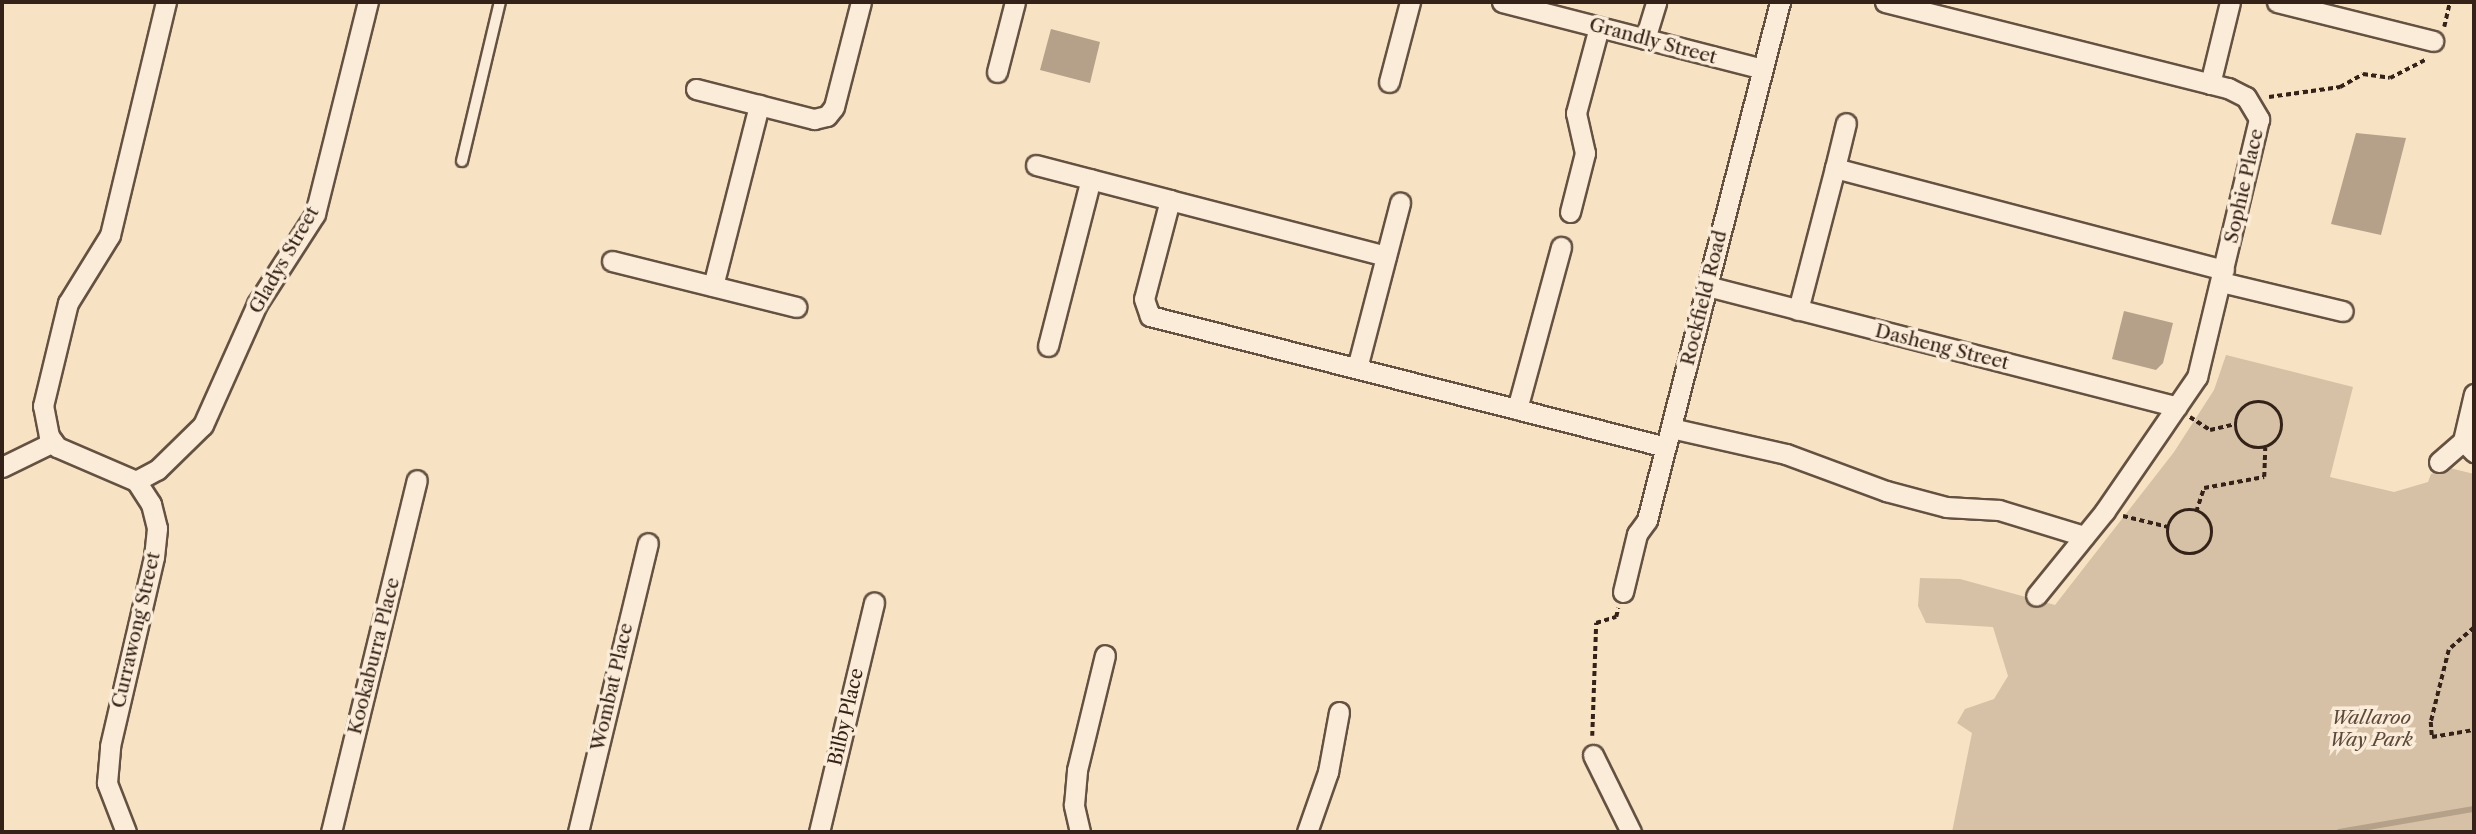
<!DOCTYPE html>
<style>
body{margin:0}
#map{position:relative;width:2476px;height:834px;overflow:hidden;background:#f7e2c3;font-family:"Libre Caslon Text",serif}
div>[style]{position:absolute}
[style*='--x']{left:calc(var(--x)*1px);top:calc(var(--y)*1px);width:calc(var(--w)*1px);rotate:calc(var(--a)*1deg)}
.green>*{inset:0;background:#d6c1a6}
.water>*{inset:0;background:#b5a089}
.stream>*{height:6px;margin:-3px;padding:0 3px;transform-origin:3px;border-radius:3px;background:#b5a089}
.path>*{height:3.5px;margin-top:-1.75px;transform-origin:0;background:repeating-linear-gradient(90deg,#342117 0 5px,transparent 0 8.5px)}
.path>.ring{margin:-1.75px;padding:0;box-sizing:content-box;background:none;border:3.5px solid #342117;border-radius:50%}
.roads{filter:drop-shadow(2px 0 #655142) drop-shadow(-2px 0 #655142) drop-shadow(0 2px #655142) drop-shadow(0 -2px #655142)}
.service>*{height:10px;margin:-5px;padding:0 5px;transform-origin:5px;border-radius:5px;background:#faecd8}
.minor>*{height:19px;margin:-9.5px;padding:0 9.5px;transform-origin:9.5px;border-radius:9.5px;background:#faecd8}
span{translate:-50% -50%;white-space:nowrap;text-align:center;line-height:1.15;-webkit-text-stroke:7px #faecd8;paint-order:stroke}
.street-label{font-size:19px;color:#342117}
.park-label{font-size:19px;color:#5c493b;font-style:italic}
.frame{position:absolute;inset:0;border:4px solid #342117;pointer-events:none}
</style>
<div id="map">
<div class="green">
<i style="clip-path:polygon(2226px 355px,2353px 387px,2330px 477px,2394px 492px,2428px 482px,2431px 474px,2450px 468px,2474px 474px,2474px 832px,1952px 832px,1972px 733px,1957px 723px,1965px 709px,1994px 699px,2008px 676px,1993px 627px,1926px 623px,1918px 606px,1920px 578px,1960px 579px,2055px 605px,2174px 452px,2214px 390px)"></i>
</div>
<div class="water">
<i style="clip-path:polygon(1051px 29px,1100px 42px,1090px 83px,1040px 70px)"></i>
<i style="clip-path:polygon(2356px 133px,2406px 138px,2381px 235px,2331px 224px)"></i>
<i style="clip-path:polygon(2124px 311px,2173px 323px,2163px 363px,2156px 370px,2112px 359px)"></i>
</div>
<div class="stream">
<i style="--x:2339;--y:832;--w:137;--a:-9.7"></i>
</div>
<div class="path">
<i style="--x:2444;--y:27;--w:26;--a:-77"></i>
<i style="--x:2269;--y:97;--w:72;--a:-8"></i>
<i style="--x:2340;--y:87;--w:26;--a:-29"></i>
<i style="--x:2363;--y:74;--w:27;--a:8"></i>
<i style="--x:2390;--y:78;--w:42;--a:-27.2"></i>
<i class="ring" style="left:2236px;top:402px;width:42.5px;height:42.5px"></i>
<i style="--x:2190;--y:417;--w:24;--a:33"></i>
<i style="--x:2210;--y:430;--w:27;--a:-13"></i>
<i class="ring" style="left:2168px;top:510px;width:40.5px;height:40.5px"></i>
<i style="--x:2196;--y:512;--w:25;--a:-72"></i>
<i style="--x:2204;--y:488;--w:61;--a:-10.4"></i>
<i style="--x:2264;--y:477;--w:29;--a:-88"></i>
<i style="--x:2123;--y:516;--w:46;--a:13.7"></i>
<i style="--x:2474;--y:628;--w:33;--a:139"></i>
<i style="--x:2449;--y:650;--w:74;--a:104"></i>
<i style="--x:2431;--y:722;--w:15;--a:86"></i>
<i style="--x:2432;--y:737;--w:43;--a:-9.5"></i>
<i style="--x:1592;--y:736;--w:113;--a:-88"></i>
<i style="--x:1596;--y:623;--w:21;--a:-17"></i>
<i style="--x:1616;--y:617;--w:9;--a:-77"></i>
</div>
<div class="roads">
<div class="service">
<i style="--x:462;--y:161;--w:163;--a:-76.6"></i>
</div>
<div class="minor">
<i style="--x:1502;--y:2;--w:269;--a:14.4"></i>
<i style="--x:1885;--y:2;--w:354;--a:14.1"></i>
<i style="--x:2228;--y:88;--w:20;--a:27"></i>
<i style="--x:2246;--y:97;--w:26;--a:59"></i>
<i style="--x:2259;--y:119;--w:265;--a:103.5"></i>
<i style="--x:2197;--y:377;--w:163;--a:124.5"></i>
<i style="--x:2105;--y:511;--w:109;--a:129.1"></i>
<i style="--x:2277;--y:2;--w:161;--a:14"></i>
<i style="--x:1645;--y:39;--w:39;--a:-73"></i>
<i style="--x:997;--y:72;--w:72;--a:-75.6"></i>
<i style="--x:1389;--y:82;--w:83;--a:-75.3"></i>
<i style="--x:2210;--y:84;--w:84;--a:-76.3"></i>
<i style="--x:696;--y:89;--w:122;--a:14.3"></i>
<i style="--x:814;--y:119;--w:13;--a:-13"></i>
<i style="--x:827;--y:116;--w:11;--a:-52"></i>
<i style="--x:834;--y:107;--w:108;--a:-75.6"></i>
<i style="--x:1036;--y:165;--w:138;--a:14.6"></i>
<i style="--x:1835;--y:168;--w:46;--a:-76.3"></i>
<i style="--x:1570;--y:212;--w:61;--a:-75.7"></i>
<i style="--x:1585;--y:153;--w:41;--a:-102.7"></i>
<i style="--x:1576;--y:113;--w:89;--a:-75"></i>
<i style="--x:1386;--y:256;--w:223;--a:-165.5"></i>
<i style="--x:1170;--y:200;--w:102;--a:104.7"></i>
<i style="--x:1144;--y:299;--w:18;--a:71"></i>
<i style="--x:1150;--y:316;--w:532;--a:14.25"></i>
<i style="--x:612;--y:261;--w:190;--a:14"></i>
<i style="--x:2221;--y:282;--w:125;--a:13.4"></i>
<i style="--x:713;--y:286;--w:187;--a:-75.7"></i>
<i style="--x:1707;--y:286;--w:485;--a:14.4"></i>
<i style="--x:1798;--y:310;--w:147;--a:-75.4"></i>
<i style="--x:1835;--y:168;--w:402;--a:14.7"></i>
<i style="--x:1048;--y:346;--w:172;--a:-75.6"></i>
<i style="--x:1357;--y:368;--w:171;--a:-75.4"></i>
<i style="--x:2474;--y:394;--w:48;--a:103.2"></i>
<i style="--x:2463;--y:441;--w:16;--a:45"></i>
<i style="--x:1517;--y:409;--w:168;--a:-74.8"></i>
<i style="--x:1671;--y:428;--w:118;--a:12.7"></i>
<i style="--x:1786;--y:454;--w:107;--a:20.3"></i>
<i style="--x:1886;--y:491;--w:62;--a:14.9"></i>
<i style="--x:1946;--y:507;--w:53;--a:3.2"></i>
<i style="--x:1999;--y:510;--w:89;--a:17"></i>
<i style="--x:2439;--y:462;--w:32;--a:-41"></i>
<i style="--x:2;--y:467;--w:57;--a:-26.1"></i>
<i style="--x:136;--y:481;--w:24;--a:-28"></i>
<i style="--x:157;--y:470;--w:64;--a:-44.4"></i>
<i style="--x:203;--y:425;--w:133;--a:-65.9"></i>
<i style="--x:257;--y:304;--w:107;--a:-57.2"></i>
<i style="--x:315;--y:214;--w:219;--a:-76"></i>
<i style="--x:1623;--y:592;--w:60;--a:-76.4"></i>
<i style="--x:1637;--y:534;--w:17;--a:-54"></i>
<i style="--x:1647;--y:520;--w:535;--a:-75.6"></i>
<i style="--x:1593;--y:755;--w:86;--a:63.7"></i>
<i style="--x:126;--y:832;--w:53;--a:-111.2"></i>
<i style="--x:107;--y:783;--w:37;--a:-85"></i>
<i style="--x:110;--y:746;--w:194;--a:-76.9"></i>
<i style="--x:154;--y:557;--w:29;--a:-84"></i>
<i style="--x:157;--y:528;--w:25;--a:-104"></i>
<i style="--x:151;--y:504;--w:27;--a:-123"></i>
<i style="--x:136;--y:481;--w:86;--a:-156.7"></i>
<i style="--x:57;--y:447;--w:14;--a:-126"></i>
<i style="--x:49;--y:436;--w:31;--a:-101"></i>
<i style="--x:43;--y:406;--w:106;--a:-76.4"></i>
<i style="--x:68;--y:303;--w:80;--a:-58.3"></i>
<i style="--x:110;--y:235;--w:240;--a:-76.5"></i>
<i style="--x:331;--y:832;--w:362;--a:-76.3"></i>
<i style="--x:578;--y:832;--w:297;--a:-76.4"></i>
<i style="--x:819;--y:832;--w:236;--a:-76.5"></i>
<i style="--x:1080;--y:832;--w:28;--a:-103"></i>
<i style="--x:1074;--y:805;--w:35;--a:-85"></i>
<i style="--x:1077;--y:770;--w:118;--a:-76.3"></i>
<i style="--x:1307;--y:832;--w:64;--a:-70.7"></i>
<i style="--x:1328;--y:772;--w:61;--a:-79.6"></i>
</div>
</div>
<div class="street-label">
<span style="left:1653px;top:41px;rotate:15deg">Grandly Street</span>
<span style="left:2244px;top:186px;rotate:-77deg">Sophie Place</span>
<span style="left:284px;top:260px;rotate:-60deg">Gladys Street</span>
<span style="left:1704px;top:298px;rotate:-76deg">Rockfield Road</span>
<span style="left:1942px;top:347px;rotate:14deg">Dasheng Street</span>
<span style="left:136px;top:630px;rotate:-77deg">Currawong Street</span>
<span style="left:374px;top:656px;rotate:-76deg">Kookaburra Place</span>
<span style="left:612px;top:687px;rotate:-77deg">Wombat Place</span>
<span style="left:846px;top:717px;rotate:-77deg">Bilby Place</span>
</div>
<div class="park-label">
<span style="left:2371px;top:729px">Wallaroo<br>Way Park</span>
</div>
<div class="frame"></div>
</div>
